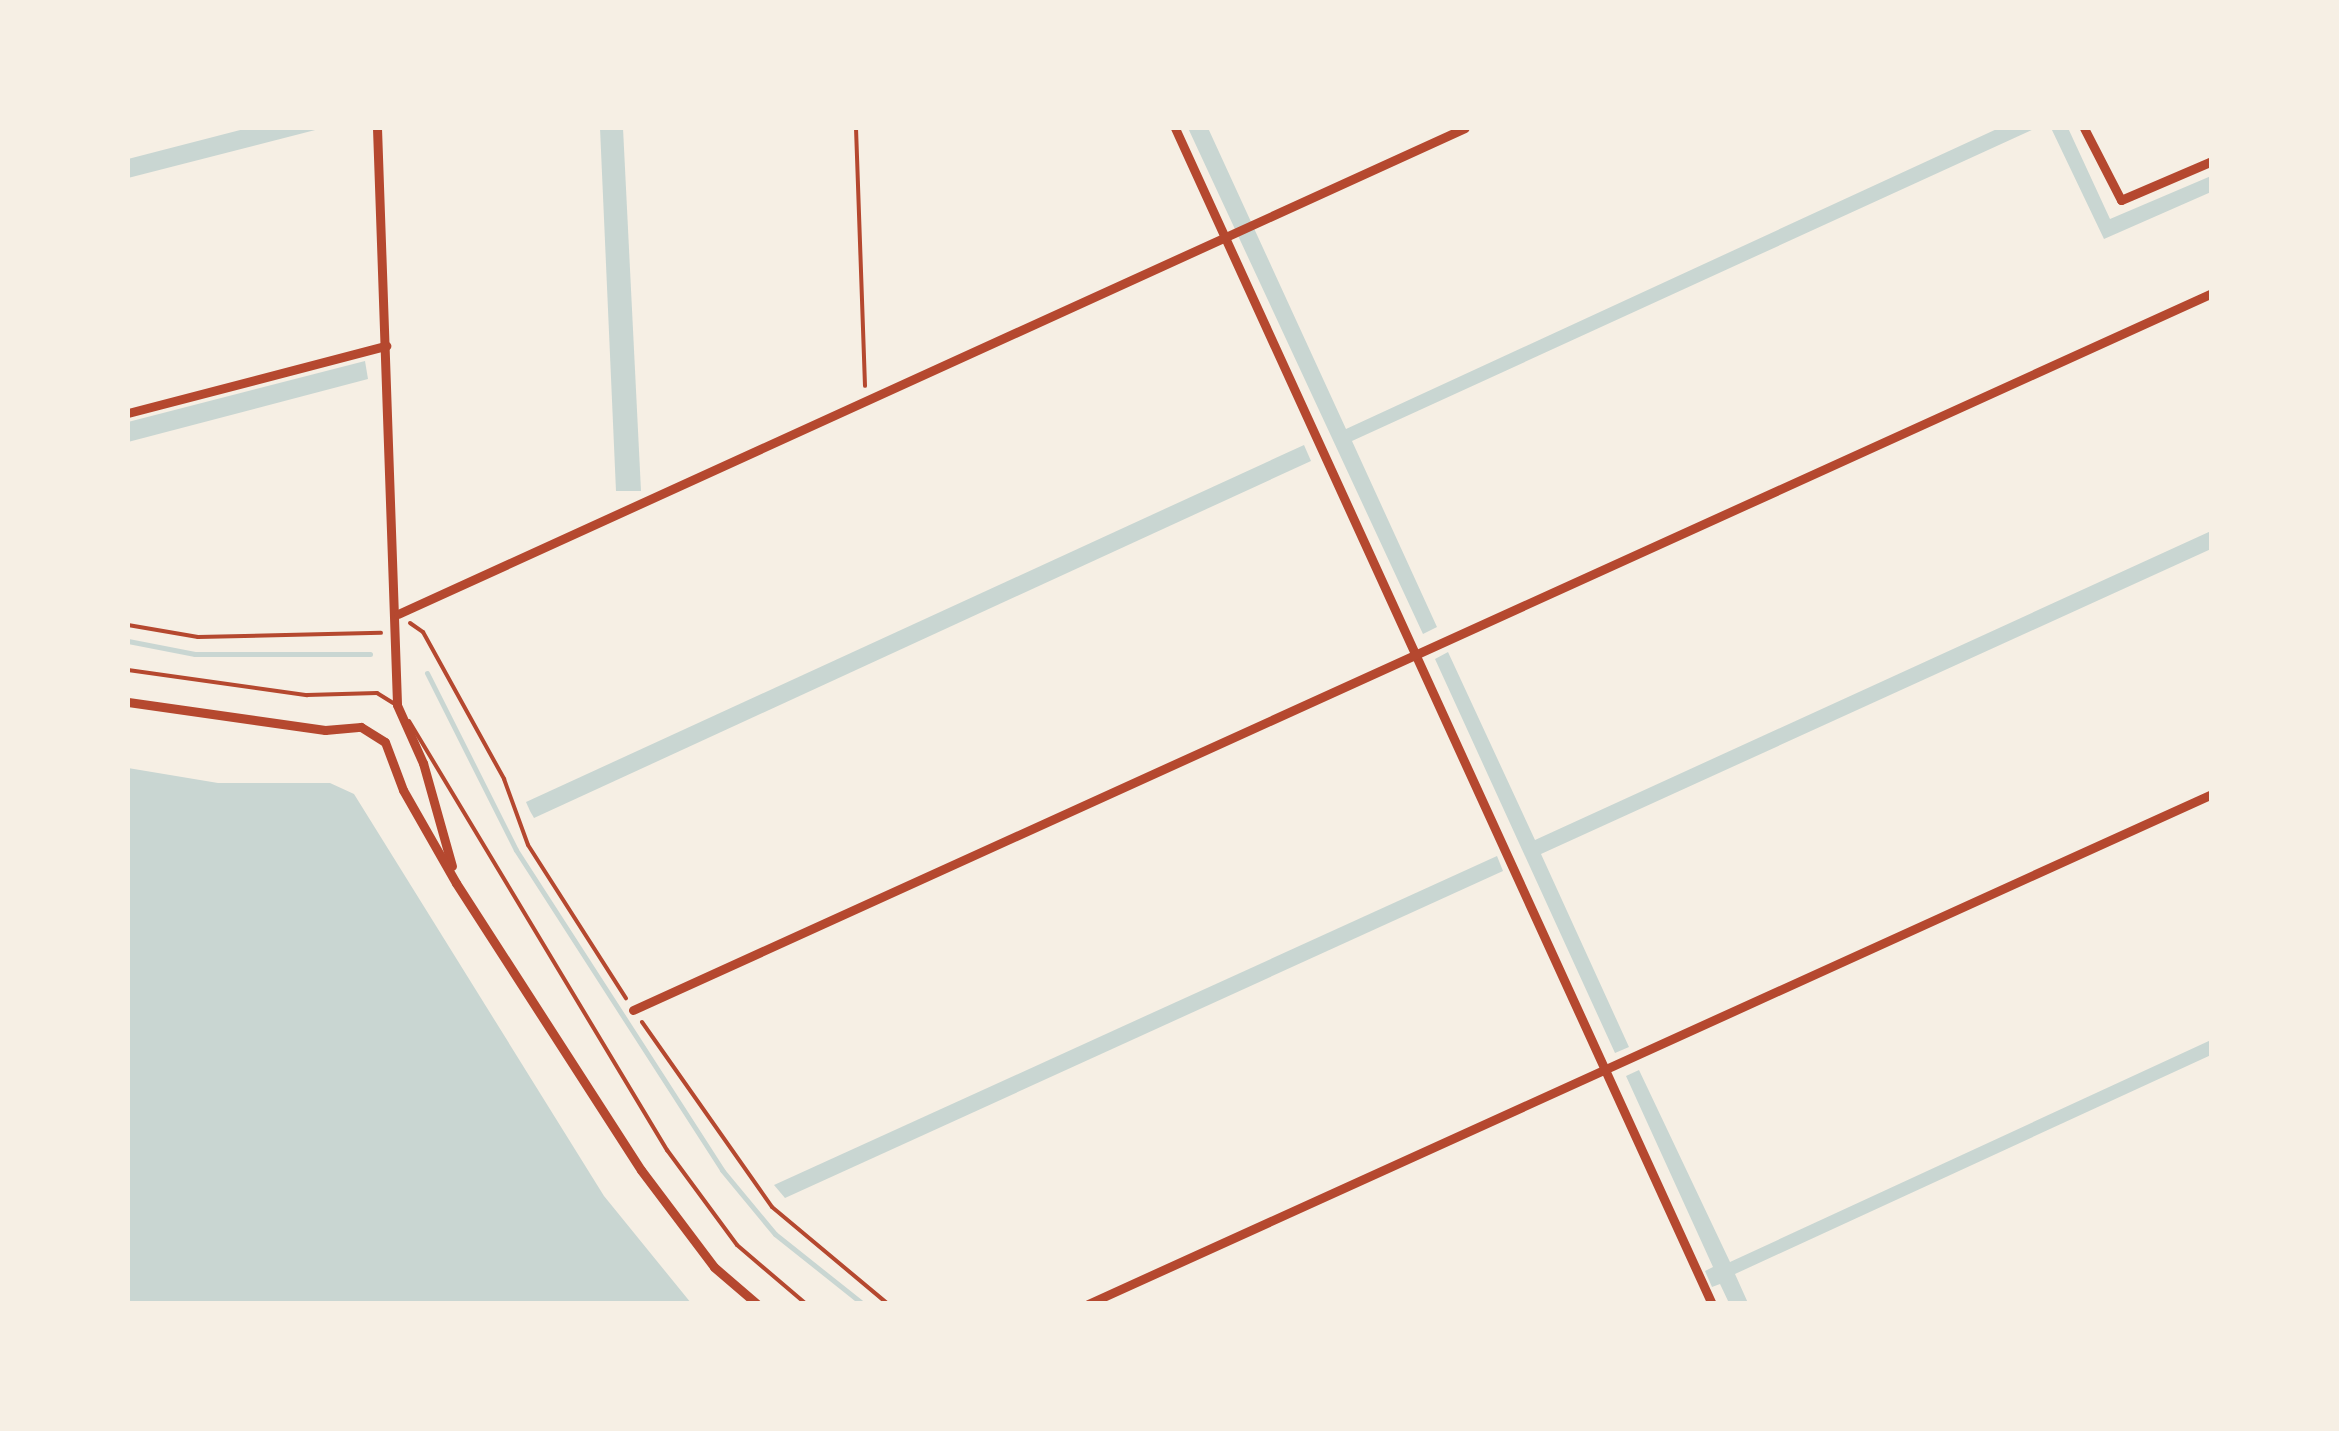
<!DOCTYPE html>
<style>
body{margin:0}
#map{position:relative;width:2339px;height:1431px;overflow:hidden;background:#f6efe4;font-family:Mulish,sans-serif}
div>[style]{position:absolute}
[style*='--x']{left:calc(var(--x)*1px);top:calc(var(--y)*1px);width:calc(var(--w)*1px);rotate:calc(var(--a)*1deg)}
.water>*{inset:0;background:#c9d6d2}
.stream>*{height:5px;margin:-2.5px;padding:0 2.5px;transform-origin:2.5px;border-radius:2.5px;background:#c9d6d2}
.path>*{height:4px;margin:-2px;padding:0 2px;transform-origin:2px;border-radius:2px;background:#b5482f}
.service>*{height:4px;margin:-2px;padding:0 2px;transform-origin:2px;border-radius:2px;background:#b5482f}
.minor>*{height:9px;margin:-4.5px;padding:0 4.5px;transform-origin:4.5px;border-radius:4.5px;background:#b5482f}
span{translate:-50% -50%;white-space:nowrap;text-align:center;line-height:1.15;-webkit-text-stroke:8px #f6efe4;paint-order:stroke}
.frame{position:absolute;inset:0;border:130px solid #f6efe4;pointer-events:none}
</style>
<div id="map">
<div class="water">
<i style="clip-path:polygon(248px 128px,323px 128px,128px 178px,128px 159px)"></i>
<i style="clip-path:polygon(600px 128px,623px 128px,641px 491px,616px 491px)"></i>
<i style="clip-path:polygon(1188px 128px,1208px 128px,1346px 429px,1999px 128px,2036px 128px,1352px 441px,1437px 627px,1423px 634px)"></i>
<i style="clip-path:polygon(2051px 128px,2068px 128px,2110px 219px,2211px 176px,2211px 192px,2104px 239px)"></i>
<i style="clip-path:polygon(365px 361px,368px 379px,128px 442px,128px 422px)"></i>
<i style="clip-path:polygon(1304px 445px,1311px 461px,534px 818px,530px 811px,526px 802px)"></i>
<i style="clip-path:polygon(2211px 531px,2211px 549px,1541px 854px,1629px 1047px,1615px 1053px,1435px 659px,1448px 652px,1535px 840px)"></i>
<i style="clip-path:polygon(128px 768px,218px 783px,330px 783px,354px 794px,604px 1196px,691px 1303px,128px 1303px)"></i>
<i style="clip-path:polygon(1497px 856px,1503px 871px,785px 1198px,774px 1185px)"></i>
<i style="clip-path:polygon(2211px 1040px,2211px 1055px,1735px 1274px,1748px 1303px,1729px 1303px,1720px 1284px,1712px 1287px,1705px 1271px,1713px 1267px,1626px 1076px,1639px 1070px,1730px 1262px)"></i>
</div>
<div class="stream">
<i style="--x:128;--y:641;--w:68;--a:11"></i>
<i style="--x:195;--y:654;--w:175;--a:0"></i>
<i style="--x:427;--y:673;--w:198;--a:63.3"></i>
<i style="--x:516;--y:850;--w:381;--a:57.2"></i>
<i style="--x:722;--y:1170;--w:83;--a:50.4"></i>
<i style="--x:775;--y:1234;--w:112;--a:38.5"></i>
</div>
<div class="path">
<i style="--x:856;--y:128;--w:258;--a:88"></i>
<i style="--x:410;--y:623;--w:16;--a:35"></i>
<i style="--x:423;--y:632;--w:168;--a:61.1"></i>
<i style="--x:504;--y:779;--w:70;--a:70"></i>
<i style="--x:528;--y:845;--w:182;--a:57.4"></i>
<i style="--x:128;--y:625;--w:71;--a:9.7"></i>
<i style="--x:198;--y:637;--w:183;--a:-1.3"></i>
<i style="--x:642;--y:1022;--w:226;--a:54.9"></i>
<i style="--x:772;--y:1207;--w:151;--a:39.9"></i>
</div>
<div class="service">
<i style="--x:128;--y:670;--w:181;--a:8"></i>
<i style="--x:307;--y:695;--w:70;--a:-1.6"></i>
<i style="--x:377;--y:693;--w:19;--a:32"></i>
<i style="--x:409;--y:721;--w:501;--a:58.98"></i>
<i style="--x:667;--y:1150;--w:118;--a:53.6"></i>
<i style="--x:737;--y:1245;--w:91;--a:40.5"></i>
</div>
<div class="minor">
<i style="--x:377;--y:128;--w:577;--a:88.01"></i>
<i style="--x:397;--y:705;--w:64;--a:65.9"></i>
<i style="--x:423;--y:763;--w:107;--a:74.3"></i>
<i style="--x:1175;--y:128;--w:1293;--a:65.46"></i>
<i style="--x:2084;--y:128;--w:81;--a:62.8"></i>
<i style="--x:2121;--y:200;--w:99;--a:-23.2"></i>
<i style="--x:128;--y:413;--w:267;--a:-14.6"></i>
<i style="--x:398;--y:614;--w:1172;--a:-24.49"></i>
<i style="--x:128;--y:702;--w:199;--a:8.1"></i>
<i style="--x:325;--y:730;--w:36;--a:-5"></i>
<i style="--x:361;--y:727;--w:28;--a:32"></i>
<i style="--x:385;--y:742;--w:51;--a:69.4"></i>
<i style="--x:403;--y:790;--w:107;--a:60.3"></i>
<i style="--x:456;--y:883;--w:341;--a:57.2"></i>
<i style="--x:641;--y:1170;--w:121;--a:53"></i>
<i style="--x:714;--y:1267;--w:57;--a:40.7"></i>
<i style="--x:633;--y:1010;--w:1734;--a:-24.42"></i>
<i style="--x:1088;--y:1304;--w:1234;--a:-24.41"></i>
</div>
<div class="frame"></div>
</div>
